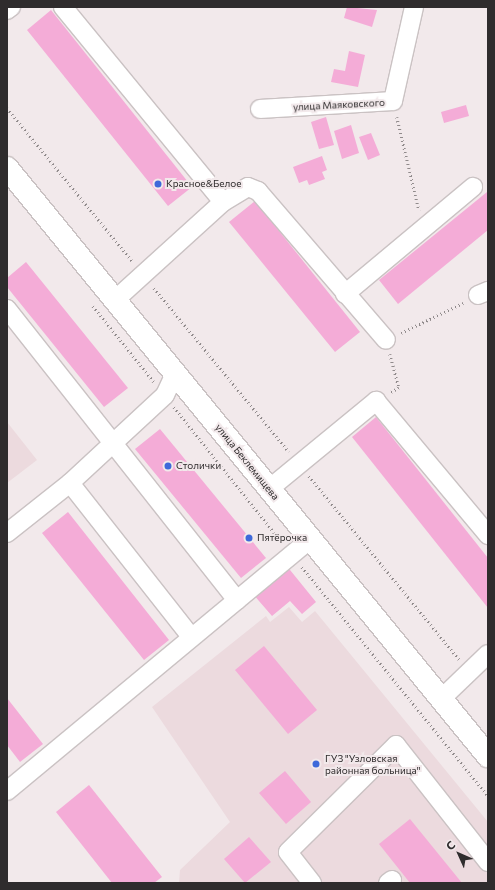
<!DOCTYPE html>
<meta charset="utf-8">
<style>
body{margin:0}
#map{position:relative;width:495px;height:890px;overflow:hidden;background:#f2e9eb;font-family:Commissioner,sans-serif}
div>[style]{position:absolute}
[style*='--x']{left:calc(var(--x)*1px);top:calc(var(--y)*1px);width:calc(var(--w)*1px);rotate:calc(var(--a)*1deg)}
.built>*{inset:0;background:#ecdade}
.building>*{inset:0;background:#f4acd7}
.path>*{height:2.5px;margin-top:-1.25px;transform-origin:0;background:repeating-linear-gradient(90deg,#918b8c 0 1px,transparent 0 4px)}
.roads{filter:drop-shadow(1px 0 #cac2c3) drop-shadow(-1px 0 #cac2c3) drop-shadow(0 1px #cac2c3) drop-shadow(0 -1px #cac2c3)}
.minor>*{height:18px;margin:-9px;padding:0 9px;transform-origin:9px;border-radius:9px;background:#fff}
.major>*{height:22px;margin:-11px;padding:0 11px;transform-origin:11px;border-radius:11px;background:#fff}
.dots>*{width:11px;height:11px;translate:-50% -50%;box-sizing:border-box;border:2px solid #f2e9eb;border-radius:50%}
span{translate:-50% -50%;white-space:nowrap;text-align:center;line-height:1.15;-webkit-text-stroke:4px #f2e9eb;paint-order:stroke}
.street-label{font-size:10px;color:#2f2c2d}
.poi-label{font-size:10px;color:#2f2c2d}
.left{translate:0 -50%;text-align:left}
.frame{position:absolute;inset:0;border:8px solid #2f2c2d;pointer-events:none}
.north{position:absolute;left:439px;top:834px;width:40px;height:40px;-webkit-text-stroke:3px #f2e9eb;paint-order:stroke;rotate:315deg;font-size:11px;font-weight:700;line-height:16px;text-align:center;color:#2f2c2d}
.north::after{content:'';display:block;margin:auto;width:14px;height:18px;background:#2f2c2d;clip-path:polygon(50% 0,100% 100%,50% 72%,0 100%)}
</style>
<div id="map">
<div class="built">
<i style="clip-path:polygon(7px 422px,37px 460px,7px 483px)"></i>
<i style="clip-path:polygon(289px 607px,302px 622px,315px 611px,488px 822px,488px 883px,179px 883px,180px 870px,230px 822px,152px 707px,266px 616px,270px 622px)"></i>
</div>
<div class="building">
<i style="clip-path:polygon(347px 7px,377px 10px,372px 27px,344px 18px)"></i>
<i style="clip-path:polygon(51px 10px,192px 187px,168px 206px,27px 30px)"></i>
<i style="clip-path:polygon(349px 51px,365px 55px,358px 87px,331px 82px,334px 69px,345px 71px)"></i>
<i style="clip-path:polygon(466px 105px,469px 116px,444px 123px,441px 112px)"></i>
<i style="clip-path:polygon(326px 117px,334px 145px,319px 149px,311px 122px)"></i>
<i style="clip-path:polygon(351px 125px,359px 153px,342px 159px,334px 131px)"></i>
<i style="clip-path:polygon(371px 133px,380px 155px,368px 160px,359px 137px)"></i>
<i style="clip-path:polygon(322px 156px,327px 170px,322px 172px,325px 179px,309px 185px,307px 180px,299px 183px,293px 167px)"></i>
<i style="clip-path:polygon(487px 192px,488px 230px,398px 304px,379px 280px)"></i>
<i style="clip-path:polygon(255px 201px,360px 332px,335px 352px,229px 222px)"></i>
<i style="clip-path:polygon(26px 262px,128px 388px,104px 407px,7px 287px,7px 278px)"></i>
<i style="clip-path:polygon(376px 417px,488px 558px,488px 608px,352px 437px)"></i>
<i style="clip-path:polygon(160px 429px,266px 558px,241px 578px,135px 449px)"></i>
<i style="clip-path:polygon(68px 512px,169px 640px,144px 660px,42px 533px)"></i>
<i style="clip-path:polygon(286px 565px,316px 602px,302px 614px,290px 601px,272px 616px,252px 593px)"></i>
<i style="clip-path:polygon(264px 646px,317px 710px,288px 734px,235px 670px)"></i>
<i style="clip-path:polygon(7px 698px,43px 744px,20px 762px,7px 745px)"></i>
<i style="clip-path:polygon(285px 771px,311px 802px,286px 824px,259px 793px)"></i>
<i style="clip-path:polygon(89px 785px,162px 877px,154px 883px,112px 883px,56px 812px)"></i>
<i style="clip-path:polygon(410px 819px,462px 883px,410px 883px,379px 844px)"></i>
<i style="clip-path:polygon(249px 837px,271px 862px,245px 883px,224px 859px)"></i>
</div>
<div class="path">
<i style="--x:7;--y:108;--w:199;--a:50.7"></i>
<i style="--x:397;--y:117;--w:96;--a:76.7"></i>
<i style="--x:154;--y:288;--w:212;--a:50.5"></i>
<i style="--x:93;--y:306;--w:97;--a:51.2"></i>
<i style="--x:401;--y:333;--w:69;--a:-25.8"></i>
<i style="--x:390;--y:354;--w:35;--a:75"></i>
<i style="--x:399;--y:388;--w:10;--a:151"></i>
<i style="--x:174;--y:407;--w:171;--a:51.4"></i>
<i style="--x:309;--y:476;--w:237;--a:50.7"></i>
<i style="--x:302;--y:567;--w:295;--a:50.9"></i>
</div>
<div class="roads">
<div class="minor">
<i style="--x:63;--y:7;--w:252;--a:50.6"></i>
<i style="--x:7;--y:10;--w:5;--a:-37"></i>
<i style="--x:260;--y:109;--w:133;--a:-3.4"></i>
<i style="--x:393;--y:101;--w:96;--a:-77.4"></i>
<i style="--x:345;--y:294;--w:167;--a:-39.9"></i>
<i style="--x:478;--y:295;--w:11;--a:-22"></i>
<i style="--x:115;--y:300;--w:146;--a:-42.2"></i>
<i style="--x:223;--y:202;--w:29;--a:-31"></i>
<i style="--x:248;--y:187;--w:11;--a:22"></i>
<i style="--x:258;--y:191;--w:196;--a:49.3"></i>
<i style="--x:7;--y:309;--w:371;--a:51.7"></i>
<i style="--x:70;--y:483;--w:196;--a:51.8"></i>
<i style="--x:269;--y:489;--w:139;--a:-39.4"></i>
<i style="--x:376;--y:401;--w:175;--a:50.1"></i>
<i style="--x:7;--y:533;--w:80;--a:-38.4"></i>
<i style="--x:70;--y:483;--w:129;--a:-42.8"></i>
<i style="--x:165;--y:395;--w:23;--a:-65"></i>
<i style="--x:441;--y:699;--w:65;--a:-43.8"></i>
<i style="--x:7;--y:791;--w:394;--a:-39.7"></i>
<i style="--x:312;--y:883;--w:39;--a:-128"></i>
<i style="--x:288;--y:852;--w:152;--a:-44.7"></i>
<i style="--x:396;--y:745;--w:149;--a:51.8"></i>
<i style="--x:388;--y:883;--w:5;--a:-37"></i>
</div>
<div class="major">
<i style="--x:7;--y:168;--w:760;--a:50.72"></i>
</div>
</div>
<div class="dots">
<i style="left:158px;top:184px;background:#3e69da"></i>
<i style="left:168px;top:466px;background:#3e69da"></i>
<i style="left:249px;top:538px;background:#3e69da"></i>
<i style="left:316px;top:764px;background:#3e69da"></i>
</div>
<div class="street-label">
<span style="left:339px;top:105px;rotate:-3deg">улица Маяковского</span>
<span style="left:247px;top:462px;rotate:51deg">улица Беклемищева</span>
</div>
<div class="poi-label">
<span class="left" style="left:166px;top:184px">Красное&amp;Белое</span>
<span class="left" style="left:176px;top:466px">Столички</span>
<span class="left" style="left:257px;top:538px">Пятёрочка</span>
<span class="left" style="left:325px;top:764px">ГУЗ "Узловская<br>районная больница"</span>
</div>
<div class="frame"></div>
<div class="north">С</div>
</div>
